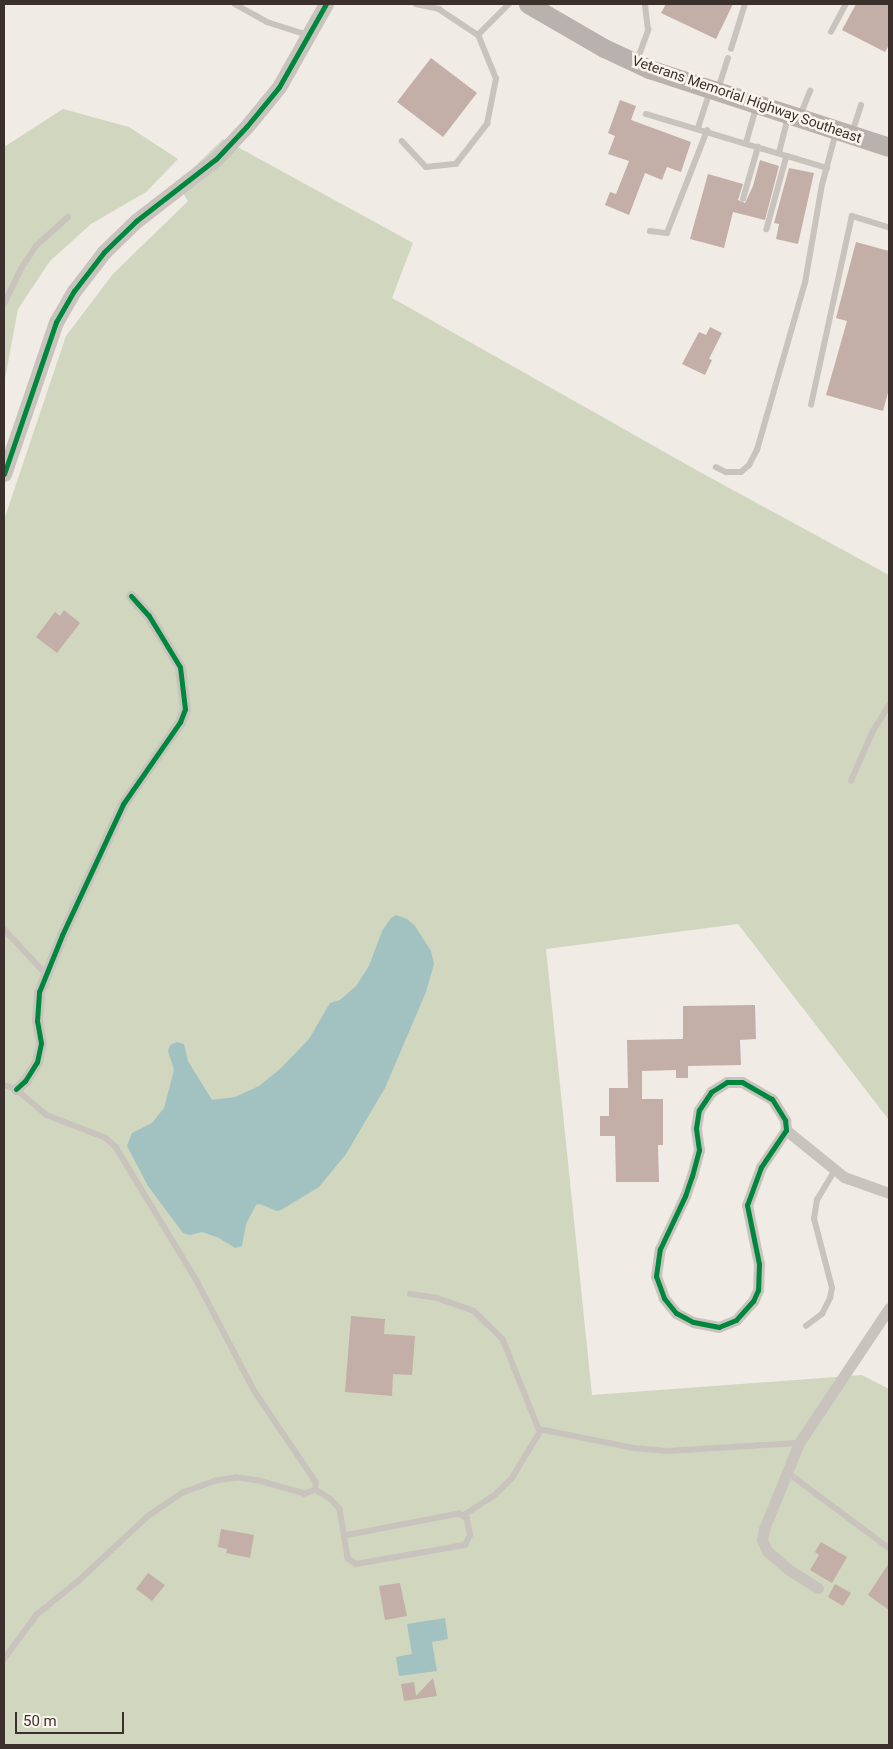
<!DOCTYPE html>
<style>
body{margin:0}
#map{position:relative;width:893px;height:1749px;overflow:hidden;background:#f0ebe5;font-family:Roboto,sans-serif}
div>[style]{position:absolute}
[style*='--x']{left:calc(var(--x)*1px);top:calc(var(--y)*1px);width:calc(var(--w)*1px);rotate:calc(var(--a)*1deg)}
.green>*{inset:0;background:#d1d6bf}
.water>*{inset:0;background:#a1c2c1}
.building>*{inset:0;background:#c3afa7}
.service>*{height:5.5px;margin:-2.75px;padding:0 2.75px;transform-origin:2.75px;border-radius:2.75px;background:#c9c3be}
.minor>*{height:11px;margin:-5.5px;padding:0 5.5px;transform-origin:5.5px;border-radius:5.5px;background:#c9c3be}
.tertiary>*{height:15px;margin:-7.5px;padding:0 7.5px;transform-origin:7.5px;border-radius:7.5px;background:#c9c3be}
.primary>*{height:19px;margin:-9.5px;padding:0 9.5px;transform-origin:9.5px;border-radius:9.5px;background:#b8b1ad}
.cycleway>*{height:5px;margin:-2.5px;padding:0 2.5px;transform-origin:2.5px;border-radius:2.5px;background:#00873e}
span{translate:-50% -50%;white-space:nowrap;text-align:center;line-height:1.15;-webkit-text-stroke:5px #fbf5ee;paint-order:stroke}
.street-label{font-size:14px;color:#3b302b}
.frame{position:absolute;inset:0;border:5px solid #3b302b;pointer-events:none}
.scale{position:absolute;left:15px;top:1712px;width:109px;height:22px;box-sizing:border-box;border:2px solid #3b302b;border-top:0;padding-left:6px;font-size:15px;line-height:18px;white-space:nowrap;color:#3b302b;-webkit-text-stroke:4px #fbf5ee;paint-order:stroke}
</style>
<div id="map">
<div class="green">
<i style="clip-path:polygon(63px 109px,129px 127px,178px 159px,146px 192px,91px 224px,50px 261px,18px 309px,4px 384px,4px 147px)"></i>
<i style="clip-path:polygon(223px 139px,413px 243px,392px 298px,698px 471px,889px 575px,889px 1120px,738px 924px,546px 949px,592px 1395px,862px 1375px,889px 1389px,889px 1745px,4px 1745px,4px 520px,66px 336px,113px 274px,188px 201px,177px 184px)"></i>
</div>
<div class="water">
<i style="clip-path:polygon(396px 915px,407px 919px,415px 926px,431px 951px,434px 964px,426px 992px,385px 1088px,346px 1154px,319px 1187px,281px 1210px,277px 1211px,260px 1204px,256px 1205px,246px 1224px,242px 1246px,235px 1248px,219px 1238px,202px 1232px,190px 1235px,183px 1233px,148px 1186px,127px 1146px,132px 1133px,152px 1123px,164px 1108px,174px 1070px,168px 1051px,170px 1045px,177px 1042px,184px 1044px,188px 1061px,212px 1100px,235px 1097px,259px 1086px,280px 1069px,309px 1039px,330px 1003px,340px 1000px,356px 986px,369px 966px,382px 931px,391px 918px)"></i>
<i style="clip-path:polygon(445px 1618px,448px 1639px,432px 1642px,437px 1671px,399px 1676px,396px 1657px,412px 1654px,407px 1624px)"></i>
</div>
<div class="building">
<i style="clip-path:polygon(666px 4px,733px 4px,716px 39px,661px 13px)"></i>
<i style="clip-path:polygon(856px 4px,889px 4px,889px 45px,885px 52px,842px 30px)"></i>
<i style="clip-path:polygon(431px 58px,477px 93px,443px 137px,397px 102px)"></i>
<i style="clip-path:polygon(620px 100px,636px 106px,631px 120px,691px 142px,681px 172px,667px 167px,662px 180px,645px 173px,629px 215px,605px 205px,610px 192px,616px 194px,629px 161px,608px 154px,615px 136px,608px 133px)"></i>
<i style="clip-path:polygon(760px 160px,779px 166px,765px 220px,733px 212px,724px 248px,690px 239px,708px 174px,743px 184px,738px 200px,745px 203px,753px 186px)"></i>
<i style="clip-path:polygon(789px 168px,814px 173px,798px 244px,776px 239px,779px 224px,774px 223px)"></i>
<i style="clip-path:polygon(856px 242px,889px 251px,889px 389px,883px 411px,826px 395px,847px 321px,836px 318px)"></i>
<i style="clip-path:polygon(710px 327px,722px 333px,709px 359px,712px 360px,705px 375px,682px 364px,699px 332px,706px 335px)"></i>
<i style="clip-path:polygon(64px 610px,80px 623px,57px 653px,36px 637px,55px 612px,60px 616px)"></i>
<i style="clip-path:polygon(755px 1005px,756px 1039px,740px 1040px,741px 1065px,688px 1066px,688px 1078px,676px 1078px,676px 1070px,642px 1071px,642px 1099px,663px 1099px,663px 1145px,658px 1145px,659px 1182px,616px 1182px,615px 1136px,600px 1136px,600px 1116px,609px 1116px,609px 1088px,628px 1088px,627px 1040px,683px 1039px,683px 1006px)"></i>
<i style="clip-path:polygon(351px 1316px,385px 1319px,384px 1334px,415px 1336px,412px 1375px,393px 1374px,392px 1396px,345px 1392px)"></i>
<i style="clip-path:polygon(221px 1529px,254px 1535px,250px 1558px,226px 1553px,227px 1549px,218px 1547px)"></i>
<i style="clip-path:polygon(821px 1542px,847px 1557px,832px 1583px,810px 1570px,819px 1555px,815px 1552px)"></i>
<i style="clip-path:polygon(889px 1563px,889px 1610px,868px 1595px)"></i>
<i style="clip-path:polygon(148px 1573px,165px 1585px,152px 1601px,136px 1589px)"></i>
<i style="clip-path:polygon(400px 1583px,407px 1616px,385px 1620px,379px 1586px)"></i>
<i style="clip-path:polygon(835px 1584px,851px 1593px,843px 1606px,828px 1597px)"></i>
<i style="clip-path:polygon(433px 1678px,437px 1696px,404px 1701px,401px 1684px,414px 1682px,416px 1696px)"></i>
</div>
<div class="service">
<i style="--x:235;--y:4;--w:37;--a:29"></i>
<i style="--x:267;--y:22;--w:43;--a:17.6"></i>
<i style="--x:416;--y:4;--w:24;--a:12"></i>
<i style="--x:439;--y:9;--w:47;--a:33.7"></i>
<i style="--x:478;--y:35;--w:44;--a:-45"></i>
<i style="--x:831;--y:32;--w:32;--a:-62"></i>
<i style="--x:731;--y:49;--w:47;--a:-72.7"></i>
<i style="--x:637;--y:61;--w:33;--a:-70"></i>
<i style="--x:648;--y:30;--w:26;--a:-97"></i>
<i style="--x:718;--y:89;--w:32;--a:-72"></i>
<i style="--x:646;--y:114;--w:147;--a:16.6"></i>
<i style="--x:787;--y:156;--w:76;--a:105.3"></i>
<i style="--x:800;--y:116;--w:27;--a:-68"></i>
<i style="--x:698;--y:128;--w:39;--a:-72"></i>
<i style="--x:852;--y:133;--w:29;--a:-72"></i>
<i style="--x:402;--y:141;--w:35;--a:47"></i>
<i style="--x:426;--y:167;--w:30;--a:-6"></i>
<i style="--x:456;--y:164;--w:51;--a:-52.2"></i>
<i style="--x:487;--y:124;--w:46;--a:-78.7"></i>
<i style="--x:496;--y:79;--w:48;--a:-112.2"></i>
<i style="--x:746;--y:143;--w:37;--a:-74"></i>
<i style="--x:779;--y:153;--w:37;--a:-76"></i>
<i style="--x:787;--y:156;--w:42;--a:16.7"></i>
<i style="--x:743;--y:199;--w:54;--a:-73.9"></i>
<i style="--x:650;--y:231;--w:17;--a:7"></i>
<i style="--x:667;--y:233;--w:110;--a:-68.6"></i>
<i style="--x:4;--y:304;--w:41;--a:-64.1"></i>
<i style="--x:22;--y:267;--w:25;--a:-56"></i>
<i style="--x:36;--y:246;--w:43;--a:-42.2"></i>
<i style="--x:811;--y:405;--w:193;--a:-77.8"></i>
<i style="--x:852;--y:216;--w:39;--a:17"></i>
<i style="--x:716;--y:467;--w:11;--a:27"></i>
<i style="--x:726;--y:472;--w:15;--a:0"></i>
<i style="--x:741;--y:472;--w:11;--a:-41"></i>
<i style="--x:749;--y:465;--w:17;--a:-62"></i>
<i style="--x:757;--y:450;--w:174;--a:-74"></i>
<i style="--x:805;--y:283;--w:99;--a:-80.2"></i>
<i style="--x:822;--y:185;--w:55;--a:-75.2"></i>
<i style="--x:851;--y:781;--w:55;--a:-66.3"></i>
<i style="--x:873;--y:731;--w:31;--a:-58"></i>
<i style="--x:4;--y:929;--w:62;--a:47"></i>
<i style="--x:4;--y:1085;--w:13;--a:18"></i>
<i style="--x:16;--y:1089;--w:40;--a:40"></i>
<i style="--x:47;--y:1115;--w:63;--a:21.3"></i>
<i style="--x:106;--y:1138;--w:13;--a:42"></i>
<i style="--x:116;--y:1147;--w:154;--a:58.8"></i>
<i style="--x:196;--y:1279;--w:125;--a:62.4"></i>
<i style="--x:254;--y:1390;--w:111;--a:56"></i>
<i style="--x:316;--y:1482;--w:8;--a:90"></i>
<i style="--x:316;--y:1490;--w:12;--a:160"></i>
<i style="--x:305;--y:1494;--w:48;--a:-164.2"></i>
<i style="--x:259;--y:1481;--w:22;--a:-172"></i>
<i style="--x:237;--y:1478;--w:21;--a:172"></i>
<i style="--x:216;--y:1481;--w:35;--a:160"></i>
<i style="--x:183;--y:1493;--w:40;--a:146"></i>
<i style="--x:150;--y:1515;--w:97;--a:137.1"></i>
<i style="--x:79;--y:1581;--w:54;--a:141"></i>
<i style="--x:37;--y:1615;--w:56;--a:126.3"></i>
<i style="--x:410;--y:1294;--w:27;--a:8"></i>
<i style="--x:437;--y:1298;--w:39;--a:19"></i>
<i style="--x:474;--y:1311;--w:40;--a:44"></i>
<i style="--x:503;--y:1339;--w:97;--a:68.2"></i>
<i style="--x:539;--y:1429;--w:97;--a:11.3"></i>
<i style="--x:634;--y:1448;--w:34;--a:5"></i>
<i style="--x:668;--y:1451;--w:131;--a:-3.5"></i>
<i style="--x:806;--y:1326;--w:20;--a:-37"></i>
<i style="--x:822;--y:1314;--w:18;--a:-63"></i>
<i style="--x:830;--y:1298;--w:10;--a:-79"></i>
<i style="--x:832;--y:1288;--w:71;--a:-104.6"></i>
<i style="--x:814;--y:1219;--w:19;--a:-81"></i>
<i style="--x:817;--y:1200;--w:35;--a:-59"></i>
<i style="--x:787;--y:1472;--w:127;--a:36.7"></i>
<i style="--x:316;--y:1490;--w:17;--a:31"></i>
<i style="--x:331;--y:1499;--w:13;--a:48"></i>
<i style="--x:340;--y:1509;--w:50;--a:80.7"></i>
<i style="--x:348;--y:1558;--w:10;--a:37"></i>
<i style="--x:356;--y:1564;--w:111;--a:-9.9"></i>
<i style="--x:465;--y:1545;--w:11;--a:-63"></i>
<i style="--x:470;--y:1535;--w:16;--a:-101"></i>
<i style="--x:467;--y:1519;--w:9;--a:-148"></i>
<i style="--x:459;--y:1514;--w:116;--a:169.1"></i>
<i style="--x:464;--y:1515;--w:38;--a:-33"></i>
<i style="--x:496;--y:1494;--w:23;--a:-45"></i>
<i style="--x:512;--y:1478;--w:56;--a:-58.9"></i>
</div>
<div class="minor">
<i style="--x:727;--y:1082;--w:15;--a:0"></i>
<i style="--x:742;--y:1082;--w:34;--a:30"></i>
<i style="--x:772;--y:1099;--w:25;--a:58"></i>
<i style="--x:785;--y:1120;--w:10;--a:84"></i>
<i style="--x:786;--y:1130;--w:45;--a:124"></i>
<i style="--x:761;--y:1167;--w:40;--a:110.2"></i>
<i style="--x:747;--y:1205;--w:60;--a:78.5"></i>
<i style="--x:759;--y:1264;--w:26;--a:92"></i>
<i style="--x:758;--y:1290;--w:12;--a:114"></i>
<i style="--x:753;--y:1301;--w:25;--a:132"></i>
<i style="--x:736;--y:1320;--w:18;--a:158"></i>
<i style="--x:719;--y:1327;--w:26;--a:-169"></i>
<i style="--x:693;--y:1322;--w:19;--a:-152"></i>
<i style="--x:676;--y:1313;--w:19;--a:-129"></i>
<i style="--x:664;--y:1298;--w:23;--a:-110"></i>
<i style="--x:656;--y:1276;--w:27;--a:-82"></i>
<i style="--x:660;--y:1249;--w:59;--a:-64.7"></i>
<i style="--x:685;--y:1196;--w:21;--a:-71"></i>
<i style="--x:692;--y:1176;--w:27;--a:-75"></i>
<i style="--x:699;--y:1150;--w:22;--a:-98"></i>
<i style="--x:696;--y:1128;--w:18;--a:-81"></i>
<i style="--x:699;--y:1110;--w:22;--a:-56"></i>
<i style="--x:711;--y:1092;--w:19;--a:-32"></i>
<i style="--x:16;--y:1089;--w:12;--a:-42"></i>
<i style="--x:25;--y:1081;--w:22;--a:-58"></i>
<i style="--x:37;--y:1062;--w:19;--a:-78"></i>
<i style="--x:41;--y:1043;--w:22;--a:-100"></i>
<i style="--x:37;--y:1021;--w:29;--a:-86"></i>
<i style="--x:39;--y:992;--w:61;--a:-68"></i>
<i style="--x:62;--y:935;--w:145;--a:-65"></i>
<i style="--x:123;--y:804;--w:100;--a:-55.2"></i>
<i style="--x:180;--y:722;--w:14;--a:-69"></i>
<i style="--x:185;--y:709;--w:42;--a:-96.8"></i>
<i style="--x:180;--y:667;--w:60;--a:-121.3"></i>
<i style="--x:149;--y:616;--w:27;--a:-132"></i>
<i style="--x:786;--y:1130;--w:75;--a:39"></i>
<i style="--x:844;--y:1177;--w:48;--a:19.6"></i>
<i style="--x:818;--y:1588;--w:34;--a:-148"></i>
<i style="--x:789;--y:1570;--w:29;--a:-139"></i>
<i style="--x:767;--y:1551;--w:12;--a:-114"></i>
<i style="--x:762;--y:1540;--w:11;--a:-80"></i>
<i style="--x:764;--y:1529;--w:93;--a:-67.9"></i>
<i style="--x:799;--y:1443;--w:162;--a:-56.3"></i>
</div>
<div class="tertiary">
<i style="--x:4;--y:474;--w:161;--a:-71.1"></i>
<i style="--x:56;--y:322;--w:36;--a:-60"></i>
<i style="--x:74;--y:291;--w:49;--a:-52.4"></i>
<i style="--x:104;--y:252;--w:45;--a:-44.1"></i>
<i style="--x:136;--y:221;--w:101;--a:-37.8"></i>
<i style="--x:216;--y:159;--w:45;--a:-46.8"></i>
<i style="--x:247;--y:126;--w:50;--a:-50.6"></i>
<i style="--x:279;--y:87;--w:95;--a:-60.5"></i>
</div>
<div class="primary">
<i style="--x:528;--y:4;--w:88;--a:30.1"></i>
<i style="--x:604;--y:48;--w:50;--a:25"></i>
<i style="--x:649;--y:69;--w:252;--a:18"></i>
</div>
<div class="cycleway">
<i style="--x:4;--y:474;--w:161;--a:-71.1"></i>
<i style="--x:56;--y:322;--w:36;--a:-60"></i>
<i style="--x:74;--y:291;--w:49;--a:-52.4"></i>
<i style="--x:104;--y:252;--w:45;--a:-44.1"></i>
<i style="--x:136;--y:221;--w:101;--a:-37.8"></i>
<i style="--x:216;--y:159;--w:45;--a:-46.8"></i>
<i style="--x:247;--y:126;--w:50;--a:-50.6"></i>
<i style="--x:279;--y:87;--w:95;--a:-60.5"></i>
<i style="--x:727;--y:1082;--w:15;--a:0"></i>
<i style="--x:742;--y:1082;--w:34;--a:30"></i>
<i style="--x:772;--y:1099;--w:25;--a:58"></i>
<i style="--x:785;--y:1120;--w:10;--a:84"></i>
<i style="--x:786;--y:1130;--w:45;--a:124"></i>
<i style="--x:761;--y:1167;--w:40;--a:110.2"></i>
<i style="--x:747;--y:1205;--w:60;--a:78.5"></i>
<i style="--x:759;--y:1264;--w:26;--a:92"></i>
<i style="--x:758;--y:1290;--w:12;--a:114"></i>
<i style="--x:753;--y:1301;--w:25;--a:132"></i>
<i style="--x:736;--y:1320;--w:18;--a:158"></i>
<i style="--x:719;--y:1327;--w:26;--a:-169"></i>
<i style="--x:693;--y:1322;--w:19;--a:-152"></i>
<i style="--x:676;--y:1313;--w:19;--a:-129"></i>
<i style="--x:664;--y:1298;--w:23;--a:-110"></i>
<i style="--x:656;--y:1276;--w:27;--a:-82"></i>
<i style="--x:660;--y:1249;--w:59;--a:-64.7"></i>
<i style="--x:685;--y:1196;--w:21;--a:-71"></i>
<i style="--x:692;--y:1176;--w:27;--a:-75"></i>
<i style="--x:699;--y:1150;--w:22;--a:-98"></i>
<i style="--x:696;--y:1128;--w:18;--a:-81"></i>
<i style="--x:699;--y:1110;--w:22;--a:-56"></i>
<i style="--x:711;--y:1092;--w:19;--a:-32"></i>
<i style="--x:16;--y:1089;--w:12;--a:-42"></i>
<i style="--x:25;--y:1081;--w:22;--a:-58"></i>
<i style="--x:37;--y:1062;--w:19;--a:-78"></i>
<i style="--x:41;--y:1043;--w:22;--a:-100"></i>
<i style="--x:37;--y:1021;--w:29;--a:-86"></i>
<i style="--x:39;--y:992;--w:61;--a:-68"></i>
<i style="--x:62;--y:935;--w:145;--a:-65"></i>
<i style="--x:123;--y:804;--w:100;--a:-55.2"></i>
<i style="--x:180;--y:722;--w:14;--a:-69"></i>
<i style="--x:185;--y:709;--w:42;--a:-96.8"></i>
<i style="--x:180;--y:667;--w:60;--a:-121.3"></i>
<i style="--x:149;--y:616;--w:27;--a:-132"></i>
</div>
<div class="street-label">
<span style="left:747px;top:99px;rotate:19deg">Veterans Memorial Highway Southeast</span>
</div>
<div class="frame"></div>
<div class="scale">50 m</div>
</div>
